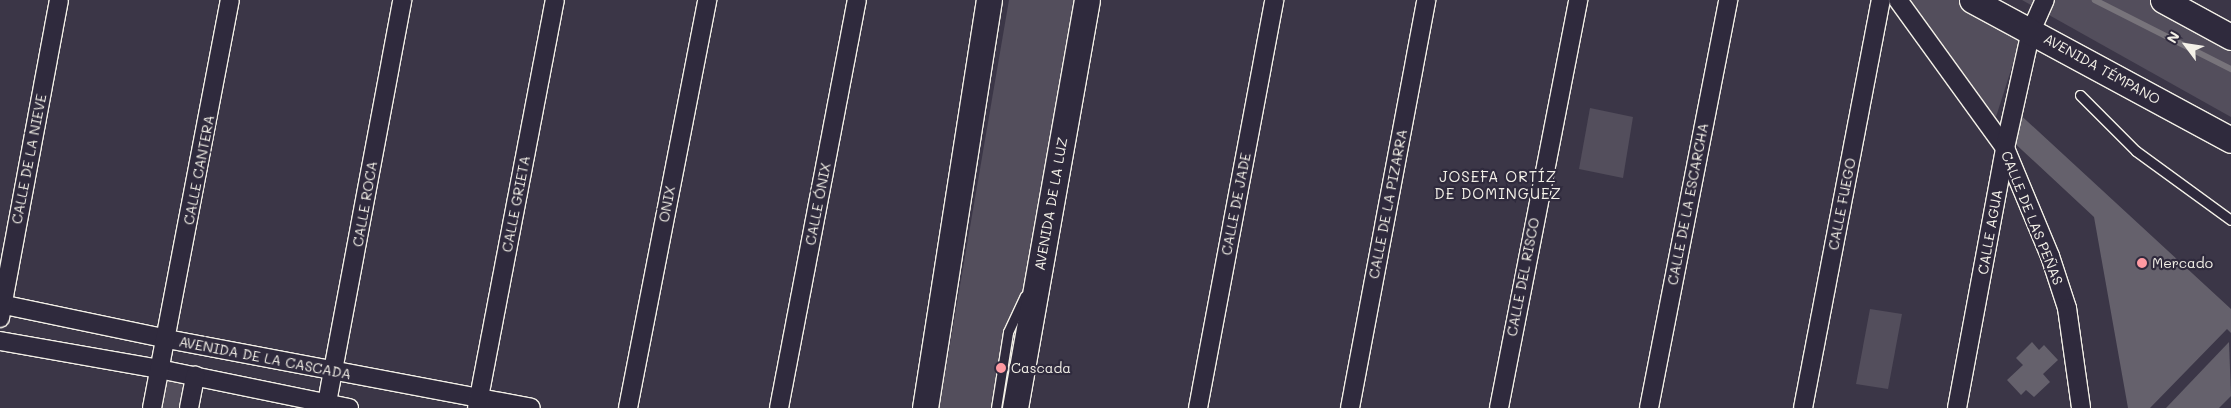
<!DOCTYPE html>
<meta charset="utf-8">
<style>
body{margin:0}
#map{position:relative;width:2231px;height:408px;overflow:hidden;background:#3b3647;font-family:Mali,sans-serif}
div>[style]{position:absolute}
[style*='--x']{left:calc(var(--x)*1px);top:calc(var(--y)*1px);width:calc(var(--w)*1px);rotate:calc(var(--a)*1deg)}
.green>*{inset:0;background:#534e5c}
.stream>*{height:5.5px;margin:-2.75px;padding:0 2.75px;transform-origin:2.75px;border-radius:2.75px;background:#78747b}
.building>*{inset:0;background:#65616c}
.roads{filter:drop-shadow(1px 0 #f4f1e8) drop-shadow(-1px 0 #f4f1e8) drop-shadow(0 1px #f4f1e8) drop-shadow(0 -1px #f4f1e8)}
.lane>*{height:9px;margin:-4.5px;padding:0 4.5px;transform-origin:4.5px;border-radius:4.5px;background:#2f2a3d}
.street>*{height:18px;margin:-9px;padding:0 9px;transform-origin:9px;border-radius:9px;background:#2f2a3d}
.secondary>*{height:25px;margin:-12.5px;padding:0 12.5px;transform-origin:12.5px;border-radius:12.5px;background:#2f2a3d}
.dots>*{width:14px;height:14px;translate:-50% -50%;box-sizing:border-box;border:2px solid #2f2a3d;border-radius:50%}
span{translate:-50% -50%;white-space:nowrap;text-align:center;line-height:1.15;-webkit-text-stroke:4.5px #2f2a3d;paint-order:stroke}
.street-label{font-size:14px;color:#f4f1e8}
.poi-label{font-size:14px;color:#f4f1e8}
.left{translate:0 -50%;text-align:left}
.neighbourhood-label{font-size:15px;color:#f4f1e8;letter-spacing:1px}
.north{position:absolute;left:2161px;top:20px;width:50px;height:50px;-webkit-text-stroke:4px #2f2a3d;paint-order:stroke;rotate:301deg;font-size:14px;font-weight:700;line-height:20px;text-align:center;color:#f4f1e8}
.north::after{content:'';display:block;margin:auto;width:18px;height:22px;background:#f4f1e8;clip-path:polygon(50% 0,100% 100%,50% 72%,0 100%)}
</style>
<div id="map">
<div class="green">
<i style="clip-path:polygon(1009px 0,1075px 0,1007px 408px,939px 408px)"></i>
<i style="clip-path:polygon(1910px 0,1966px 0,2024px 29px,1995px 120px)"></i>
<i style="clip-path:polygon(2022px 0,2163px 0,2231px 37px,2231px 117px)"></i>
<i style="clip-path:polygon(1590px 108px,1633px 117px,1623px 178px,1579px 169px)"></i>
<i style="clip-path:polygon(1870px 309px,1902px 314px,1888px 389px,1856px 384px)"></i>
<i style="clip-path:polygon(163px 372px,187px 376px,182px 408px,156px 408px)"></i>
</div>
<div class="stream">
<i style="--x:2095;--y:0;--w:153;--a:26.9"></i>
</div>
<div class="building">
<i style="clip-path:polygon(2014px 109px,2231px 309px,2231px 333px,2227px 329px,2150px 408px,2128px 408px,2094px 217px,2008px 137px)"></i>
<i style="clip-path:polygon(2032px 342px,2039px 350px,2044px 345px,2058px 360px,2043px 374px,2050px 382px,2034px 397px,2026px 390px,2021px 395px,2007px 380px,2023px 365px,2016px 358px)"></i>
<i style="clip-path:polygon(2229px 342px,2231px 396px,2219px 408px,2166px 408px)"></i>
</div>
<div class="roads">
<div class="lane">
<i style="--x:2080;--y:95;--w:79;--a:45"></i>
<i style="--x:2136;--y:151;--w:117;--a:36"></i>
<i style="--x:996;--y:408;--w:77;--a:-81"></i>
<i style="--x:1008;--y:332;--w:40;--a:-65"></i>
</div>
<div class="street">
<i style="--x:1898;--y:0;--w:183;--a:54.1"></i>
<i style="--x:2005;--y:148;--w:117;--a:67.4"></i>
<i style="--x:2050;--y:256;--w:55;--a:71.9"></i>
<i style="--x:2067;--y:308;--w:101;--a:82"></i>
<i style="--x:0;--y:304;--w:171;--a:11.8"></i>
<i style="--x:167;--y:339;--w:370;--a:10.7"></i>
<i style="--x:0;--y:318;--w:323;--a:-79.5"></i>
<i style="--x:0;--y:341;--w:161;--a:10"></i>
<i style="--x:159;--y:369;--w:194;--a:11.6"></i>
<i style="--x:152;--y:408;--w:415;--a:-79.2"></i>
<i style="--x:189;--y:408;--w:33;--a:-79"></i>
<i style="--x:326;--y:408;--w:415;--a:-79.4"></i>
<i style="--x:477;--y:408;--w:415;--a:-79.2"></i>
<i style="--x:628;--y:408;--w:416;--a:-79"></i>
<i style="--x:779;--y:408;--w:415;--a:-79.2"></i>
<i style="--x:1198;--y:408;--w:415;--a:-79.4"></i>
<i style="--x:1350;--y:408;--w:415;--a:-79.4"></i>
<i style="--x:1499;--y:408;--w:416;--a:-79"></i>
<i style="--x:1649;--y:408;--w:416;--a:-79"></i>
<i style="--x:1803;--y:408;--w:415;--a:-79.2"></i>
<i style="--x:1957;--y:408;--w:264;--a:-79.5"></i>
<i style="--x:2005;--y:148;--w:120;--a:-77.5"></i>
<i style="--x:2031;--y:31;--w:34;--a:-66"></i>
</div>
<div class="secondary">
<i style="--x:1972;--y:0;--w:294;--a:28.4"></i>
<i style="--x:2163;--y:0;--w:77;--a:28.6"></i>
<i style="--x:925;--y:408;--w:413;--a:-81.1"></i>
<i style="--x:1015;--y:408;--w:414;--a:-80"></i>
</div>
</div>
<div class="dots">
<i style="left:2142px;top:263px;background:#ff9aa2"></i>
<i style="left:1001px;top:368px;background:#ff9aa2"></i>
</div>
<div class="street-label">
<span style="left:2102px;top:69px;rotate:29deg">AVENIDA TÉMPANO</span>
<span style="left:29px;top:159px;rotate:-79deg">CALLE DE LA NIEVE</span>
<span style="left:199px;top:170px;rotate:-79deg">CALLE CANTERA</span>
<span style="left:365px;top:204px;rotate:-80deg">CALLE ROCA</span>
<span style="left:516px;top:204px;rotate:-79deg">CALLE GRIETA</span>
<span style="left:667px;top:204px;rotate:-79deg">ONIX</span>
<span style="left:818px;top:204px;rotate:-79deg">CALLE ÓNIX</span>
<span style="left:1051px;top:204px;rotate:-80deg">AVENIDA DE LA LUZ</span>
<span style="left:1236px;top:204px;rotate:-79deg">CALLE DE JADE</span>
<span style="left:1388px;top:204px;rotate:-79deg">CALLE DE LA PIZARRA</span>
<span style="left:1688px;top:204px;rotate:-79deg">CALLE DE LA ESCARCHA</span>
<span style="left:1842px;top:204px;rotate:-79deg">CALLE FUEGO</span>
<span style="left:2032px;top:218px;rotate:68deg">CALLE DE LAS PEÑAS</span>
<span style="left:1990px;top:232px;rotate:-80deg">CALLE AGUA</span>
<span style="left:1523px;top:277px;rotate:-79deg">CALLE DEL RISCO</span>
<span style="left:265px;top:358px;rotate:11deg">AVENIDA DE LA CASCADA</span>
</div>
<div class="poi-label">
<span class="left" style="left:2152px;top:263px">Mercado</span>
<span class="left" style="left:1011px;top:368px">Cascada</span>
</div>
<div class="neighbourhood-label">
<span style="left:1498px;top:185px">JOSEFA ORTÍZ<br>DE DOMINGUEZ</span>
</div>
<div class="north">N</div>
</div>
